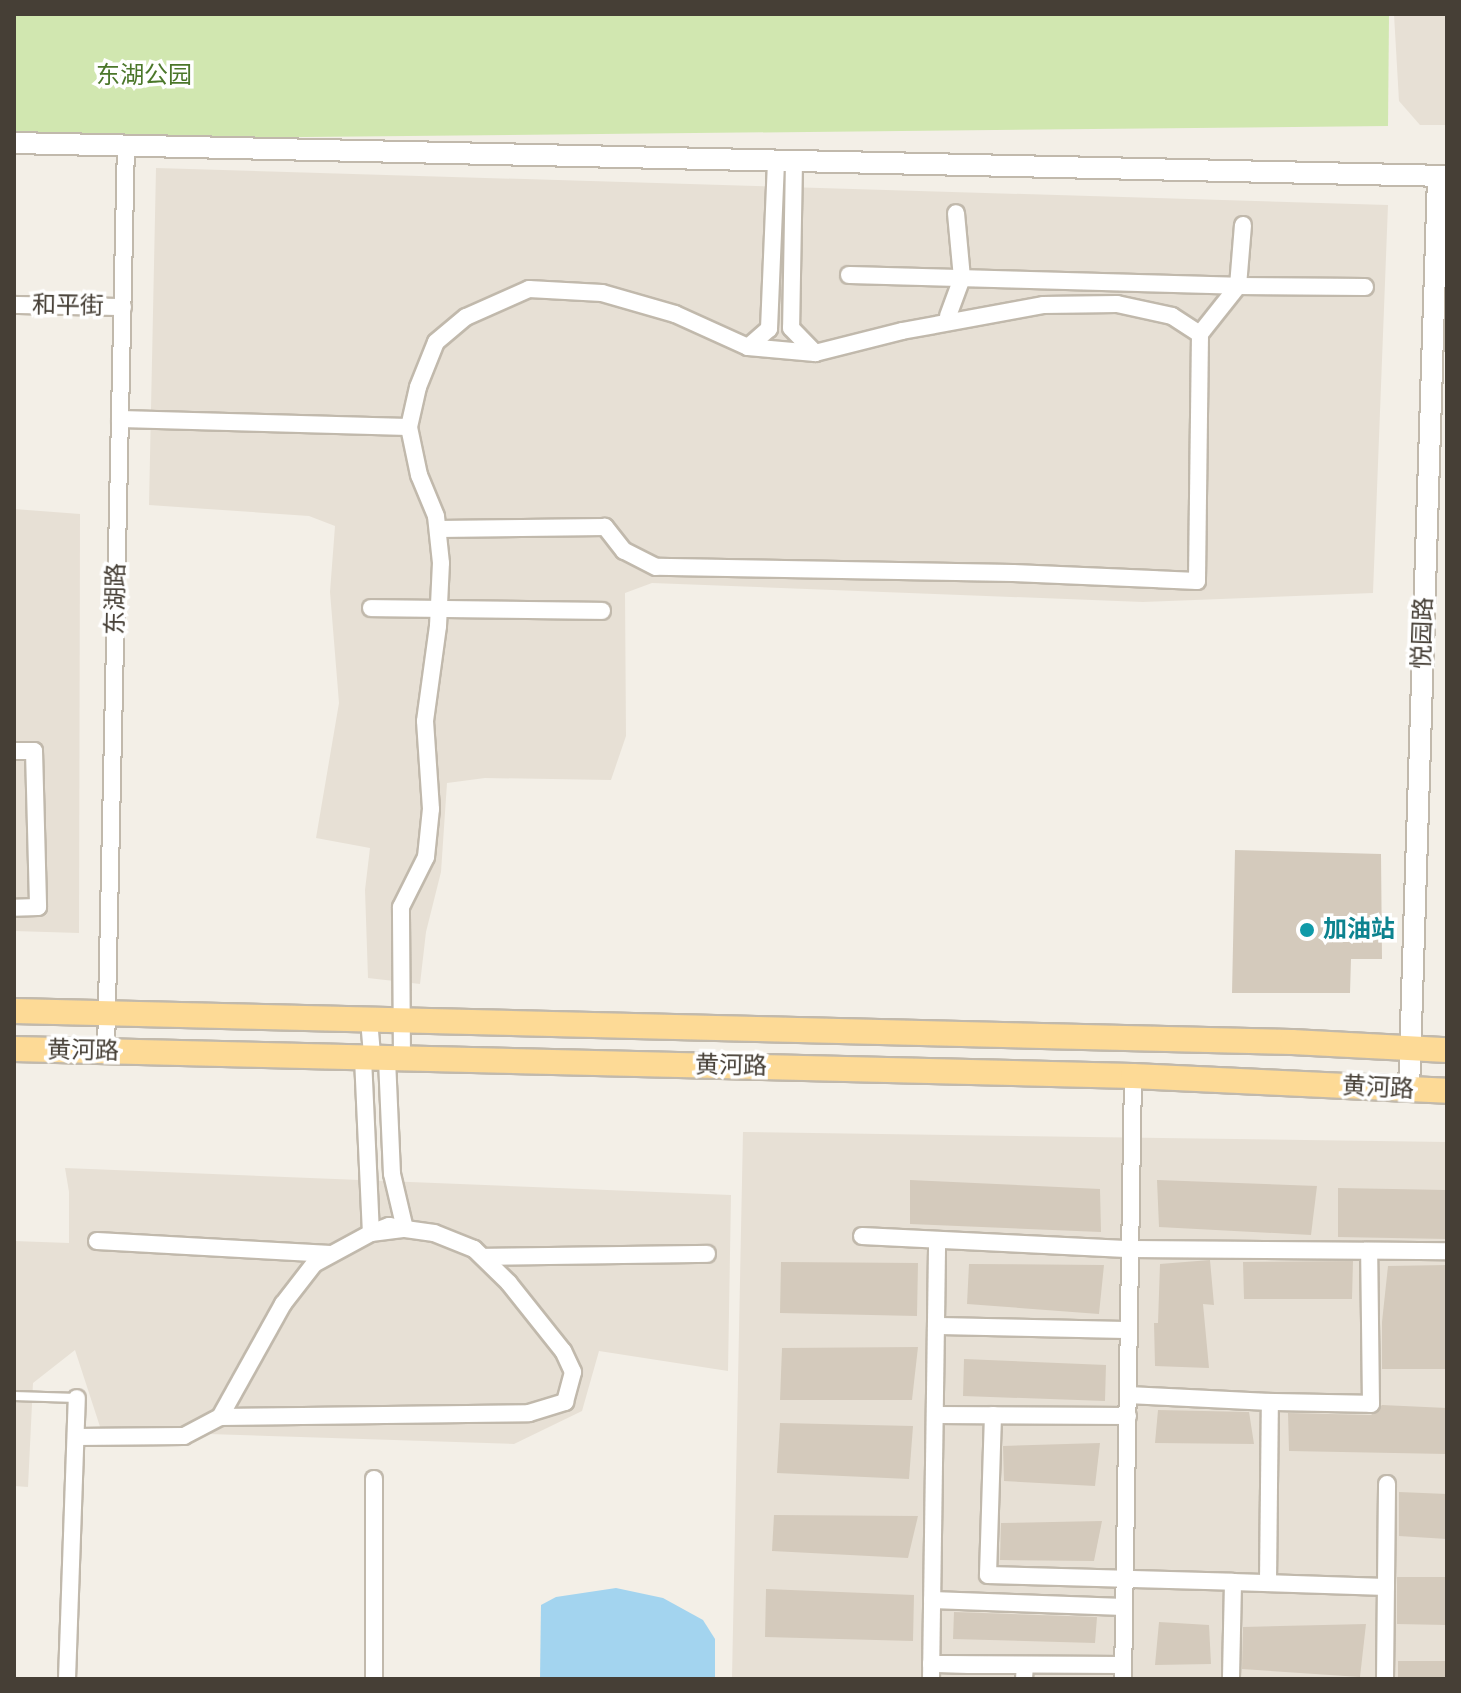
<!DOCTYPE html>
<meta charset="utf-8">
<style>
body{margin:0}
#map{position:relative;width:1461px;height:1693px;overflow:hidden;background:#f3efe7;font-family:"Roboto Condensed","Noto Sans SC",sans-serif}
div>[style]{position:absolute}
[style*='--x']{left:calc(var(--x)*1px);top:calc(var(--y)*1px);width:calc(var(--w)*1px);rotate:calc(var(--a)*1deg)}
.residential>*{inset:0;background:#e7e0d5}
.green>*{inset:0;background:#d1e7b0}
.water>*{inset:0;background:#a3d4ef}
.building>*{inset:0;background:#d4cabc}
.roads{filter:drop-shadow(2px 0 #c1b9ac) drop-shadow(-2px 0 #c1b9ac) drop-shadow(0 2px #c1b9ac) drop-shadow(0 -2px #c1b9ac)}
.service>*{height:8px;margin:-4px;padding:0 4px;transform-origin:4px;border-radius:4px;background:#fff}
.minor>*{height:16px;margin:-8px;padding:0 8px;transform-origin:8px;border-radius:8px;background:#fff}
.tertiary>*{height:20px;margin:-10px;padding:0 10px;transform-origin:10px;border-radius:10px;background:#fff}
.primary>*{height:24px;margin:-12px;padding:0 12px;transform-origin:12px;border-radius:12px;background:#fdda96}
.dots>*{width:22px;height:22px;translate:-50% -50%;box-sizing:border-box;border:4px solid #fff;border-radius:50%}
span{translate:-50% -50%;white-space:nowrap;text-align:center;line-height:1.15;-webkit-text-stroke:7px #fff;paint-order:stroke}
.park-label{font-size:24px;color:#4b772a}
.street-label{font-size:24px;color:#463f36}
.culture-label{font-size:24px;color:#0d838f;font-weight:700}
.left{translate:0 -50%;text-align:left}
.frame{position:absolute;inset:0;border:16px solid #463f36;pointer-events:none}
</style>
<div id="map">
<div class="residential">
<i style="clip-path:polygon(1394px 14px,1447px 14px,1447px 125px,1420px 125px,1399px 101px)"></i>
<i style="clip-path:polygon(156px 168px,1388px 205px,1373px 593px,1143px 602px,652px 583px,625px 593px,626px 736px,611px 780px,485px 778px,447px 783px,441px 872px,426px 932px,420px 984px,368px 978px,365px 890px,370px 848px,316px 838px,339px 703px,330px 592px,335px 526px,309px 516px,149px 505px)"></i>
<i style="clip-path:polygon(14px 509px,80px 514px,79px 933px,14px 931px)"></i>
<i style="clip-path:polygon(743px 1132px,1447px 1142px,1447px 1679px,732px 1679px)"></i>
<i style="clip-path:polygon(65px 1168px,731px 1195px,728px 1371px,599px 1351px,582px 1411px,514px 1444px,208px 1434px,105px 1442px,75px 1350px,33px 1383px,28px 1487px,14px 1486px,14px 1241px,69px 1243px,69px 1192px)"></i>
</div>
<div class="green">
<i style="clip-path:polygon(14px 14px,1389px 14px,1388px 126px,14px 140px)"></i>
</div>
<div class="water">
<i style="clip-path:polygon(616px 1588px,663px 1598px,703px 1620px,715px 1639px,715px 1679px,540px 1679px,541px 1605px,556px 1597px)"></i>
</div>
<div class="building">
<i style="clip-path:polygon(1235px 850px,1381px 854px,1382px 959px,1351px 959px,1350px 993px,1232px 993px)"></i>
<i style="clip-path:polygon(910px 1180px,1100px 1189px,1101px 1232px,910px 1224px)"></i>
<i style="clip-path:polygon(1157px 1180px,1317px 1186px,1311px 1235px,1159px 1227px)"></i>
<i style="clip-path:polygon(1338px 1188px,1447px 1190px,1447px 1239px,1338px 1237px)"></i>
<i style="clip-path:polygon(1210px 1260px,1214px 1305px,1203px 1304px,1209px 1368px,1155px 1366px,1154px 1323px,1158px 1323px,1160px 1264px)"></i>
<i style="clip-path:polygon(1353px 1261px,1352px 1299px,1244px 1299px,1243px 1262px)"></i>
<i style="clip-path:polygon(781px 1262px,918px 1263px,917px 1316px,780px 1313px)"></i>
<i style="clip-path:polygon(969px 1264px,1104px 1265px,1099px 1314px,967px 1304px)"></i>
<i style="clip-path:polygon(1447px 1265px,1447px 1369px,1382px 1369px,1382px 1322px,1388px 1266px)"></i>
<i style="clip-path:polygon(918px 1347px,912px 1400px,780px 1400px,782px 1348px)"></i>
<i style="clip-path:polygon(964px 1359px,1106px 1365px,1105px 1401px,963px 1396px)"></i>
<i style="clip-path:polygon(1382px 1405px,1447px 1408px,1447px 1454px,1289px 1451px,1288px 1413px,1371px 1415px)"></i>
<i style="clip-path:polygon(1158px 1410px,1249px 1412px,1254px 1444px,1155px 1443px)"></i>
<i style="clip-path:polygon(780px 1423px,913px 1426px,909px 1479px,777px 1473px)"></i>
<i style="clip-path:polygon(1100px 1443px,1095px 1486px,1004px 1481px,1003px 1446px)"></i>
<i style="clip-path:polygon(1399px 1492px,1447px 1494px,1447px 1539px,1399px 1536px)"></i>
<i style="clip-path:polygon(774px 1515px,918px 1516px,908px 1558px,772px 1551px)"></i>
<i style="clip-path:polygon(1102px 1521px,1094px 1561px,1000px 1560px,1001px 1523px)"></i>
<i style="clip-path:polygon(1397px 1577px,1447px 1577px,1447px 1625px,1397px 1624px)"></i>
<i style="clip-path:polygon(766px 1589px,914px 1595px,913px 1641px,765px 1637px)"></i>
<i style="clip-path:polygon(954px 1612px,1097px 1617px,1095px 1643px,953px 1639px)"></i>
<i style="clip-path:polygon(1159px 1622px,1209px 1625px,1211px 1664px,1155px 1665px)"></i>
<i style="clip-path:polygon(1366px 1624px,1360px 1677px,1242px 1669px,1243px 1627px)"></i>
<i style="clip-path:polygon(1398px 1661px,1447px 1661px,1447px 1679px,1398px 1679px)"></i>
</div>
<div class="roads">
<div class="service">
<i style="--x:14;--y:1396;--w:63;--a:1.8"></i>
</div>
<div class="minor">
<i style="--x:794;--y:161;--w:167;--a:91"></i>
<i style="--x:791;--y:328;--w:35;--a:46"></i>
<i style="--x:1243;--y:225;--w:61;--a:94.7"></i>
<i style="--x:1238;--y:286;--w:127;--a:0.5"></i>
<i style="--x:849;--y:275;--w:389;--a:1.6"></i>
<i style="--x:1238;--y:286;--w:61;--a:128.4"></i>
<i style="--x:14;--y:305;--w:109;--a:1.1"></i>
<i style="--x:948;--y:316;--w:40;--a:-69.8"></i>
<i style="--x:962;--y:278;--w:65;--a:-95.3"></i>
<i style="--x:748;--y:347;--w:28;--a:-41"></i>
<i style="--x:769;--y:329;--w:168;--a:-87.6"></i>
<i style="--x:120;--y:419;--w:289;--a:1.6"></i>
<i style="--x:371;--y:608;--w:231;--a:0.7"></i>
<i style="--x:14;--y:751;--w:20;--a:0"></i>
<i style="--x:34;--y:751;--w:156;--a:88.5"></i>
<i style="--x:38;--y:907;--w:24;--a:178"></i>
<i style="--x:369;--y:1020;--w:38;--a:85"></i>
<i style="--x:106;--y:1052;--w:906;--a:-88.74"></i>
<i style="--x:363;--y:1058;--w:175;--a:87.4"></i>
<i style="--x:371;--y:1233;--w:65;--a:151.5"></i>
<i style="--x:314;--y:1264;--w:51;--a:127.8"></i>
<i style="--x:283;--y:1304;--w:129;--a:119.1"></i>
<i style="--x:220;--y:1417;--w:309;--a:-0.7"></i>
<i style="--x:529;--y:1413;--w:38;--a:-17"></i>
<i style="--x:565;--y:1402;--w:31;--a:-75"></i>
<i style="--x:573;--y:1372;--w:23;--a:-115"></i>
<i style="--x:563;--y:1351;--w:87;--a:-128.5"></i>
<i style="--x:509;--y:1283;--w:49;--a:-135.8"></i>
<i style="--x:474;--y:1249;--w:43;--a:-158.2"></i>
<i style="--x:434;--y:1233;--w:29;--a:-172"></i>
<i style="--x:405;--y:1229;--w:16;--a:-169"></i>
<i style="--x:389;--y:1226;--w:19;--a:159"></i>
<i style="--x:371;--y:1233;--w:34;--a:-7"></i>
<i style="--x:405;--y:1229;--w:57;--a:-103.3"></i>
<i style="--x:392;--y:1174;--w:116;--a:-92.5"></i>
<i style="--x:402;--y:1059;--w:152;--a:-90.4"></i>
<i style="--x:401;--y:907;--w:56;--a:-63.4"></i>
<i style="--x:426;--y:857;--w:48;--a:-84.1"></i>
<i style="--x:431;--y:809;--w:88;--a:-93.9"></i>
<i style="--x:425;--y:721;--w:96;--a:-82.2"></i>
<i style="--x:438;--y:626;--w:63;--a:-87.3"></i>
<i style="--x:441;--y:563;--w:47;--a:-96.1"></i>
<i style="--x:436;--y:516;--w:44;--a:-112.5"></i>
<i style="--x:419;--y:475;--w:49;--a:-101.8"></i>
<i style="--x:409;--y:427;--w:41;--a:-77.3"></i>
<i style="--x:418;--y:387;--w:48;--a:-68.2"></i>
<i style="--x:436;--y:342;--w:39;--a:-40"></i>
<i style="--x:466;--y:317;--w:69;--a:-24"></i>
<i style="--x:529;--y:289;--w:73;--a:3.1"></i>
<i style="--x:602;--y:293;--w:76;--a:16"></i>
<i style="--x:675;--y:314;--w:80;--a:24.3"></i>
<i style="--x:748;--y:347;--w:67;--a:5.1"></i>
<i style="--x:815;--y:353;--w:90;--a:-14.2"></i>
<i style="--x:902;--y:331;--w:143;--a:-10.4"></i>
<i style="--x:1043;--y:305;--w:74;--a:-0.8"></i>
<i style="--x:1117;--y:304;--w:56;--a:12.3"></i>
<i style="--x:1172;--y:316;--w:33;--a:33"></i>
<i style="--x:1200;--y:334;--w:247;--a:90.7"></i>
<i style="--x:1197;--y:581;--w:184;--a:-177.5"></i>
<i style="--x:1013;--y:573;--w:357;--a:-179"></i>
<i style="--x:656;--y:567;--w:36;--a:-153"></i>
<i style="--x:624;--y:551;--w:31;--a:-128"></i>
<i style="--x:605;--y:527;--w:167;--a:179.3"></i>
<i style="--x:862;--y:1236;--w:269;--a:2.8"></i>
<i style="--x:1131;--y:1249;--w:316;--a:0.4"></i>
<i style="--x:97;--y:1241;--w:234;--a:3.2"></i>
<i style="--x:483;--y:1257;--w:224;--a:-0.8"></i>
<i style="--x:936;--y:1326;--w:193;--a:1.2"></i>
<i style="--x:1128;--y:1395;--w:142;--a:2.8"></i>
<i style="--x:935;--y:1415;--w:193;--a:0.3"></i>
<i style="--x:993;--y:1415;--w:160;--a:91.8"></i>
<i style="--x:988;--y:1575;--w:245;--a:1.6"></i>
<i style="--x:1233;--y:1582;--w:97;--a:91.2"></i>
<i style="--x:76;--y:1437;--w:108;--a:-0.5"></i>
<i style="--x:184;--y:1436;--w:41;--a:-27.8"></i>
<i style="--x:374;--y:1479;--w:200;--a:90"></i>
<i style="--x:1233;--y:1582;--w:153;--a:1.9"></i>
<i style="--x:1268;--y:1582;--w:180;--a:-89.4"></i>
<i style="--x:1270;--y:1402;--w:101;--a:1.1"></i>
<i style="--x:1371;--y:1404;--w:153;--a:-90.7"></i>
<i style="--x:932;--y:1600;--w:192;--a:2.1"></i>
<i style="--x:67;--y:1679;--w:281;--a:-88"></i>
<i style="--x:931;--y:1679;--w:439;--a:-89.2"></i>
<i style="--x:1024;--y:1679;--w:14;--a:-86"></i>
<i style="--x:1025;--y:1665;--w:56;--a:180"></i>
<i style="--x:969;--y:1665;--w:38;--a:-178"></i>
<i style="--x:931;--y:1664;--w:192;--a:0.3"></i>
<i style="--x:1123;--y:1679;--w:603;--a:-89.05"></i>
<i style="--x:1385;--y:1679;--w:195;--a:-89.4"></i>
</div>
<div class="tertiary">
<i style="--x:14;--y:143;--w:1433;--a:1.32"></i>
<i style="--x:1409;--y:1090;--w:914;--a:-88.18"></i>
</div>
<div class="primary">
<i style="--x:14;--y:1011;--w:1278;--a:1.39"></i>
<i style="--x:1292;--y:1042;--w:155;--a:3"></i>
<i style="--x:14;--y:1049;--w:1119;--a:1.38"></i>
<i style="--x:1133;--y:1076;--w:314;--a:2.7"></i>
</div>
</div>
<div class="dots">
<i style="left:1307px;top:930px;background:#0f9aa8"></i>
</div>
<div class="park-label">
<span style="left:144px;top:76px">东湖公园</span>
</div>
<div class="street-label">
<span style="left:68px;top:306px;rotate:1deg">和平街</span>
<span style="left:116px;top:599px;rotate:-89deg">东湖路</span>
<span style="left:1423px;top:633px;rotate:-88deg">悦园路</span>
<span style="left:83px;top:1051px;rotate:1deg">黄河路</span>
<span style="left:731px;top:1066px;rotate:1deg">黄河路</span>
<span style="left:1378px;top:1088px;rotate:3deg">黄河路</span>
</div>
<div class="culture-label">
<span class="left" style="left:1323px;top:930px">加油站</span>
</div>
<div class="frame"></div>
</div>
